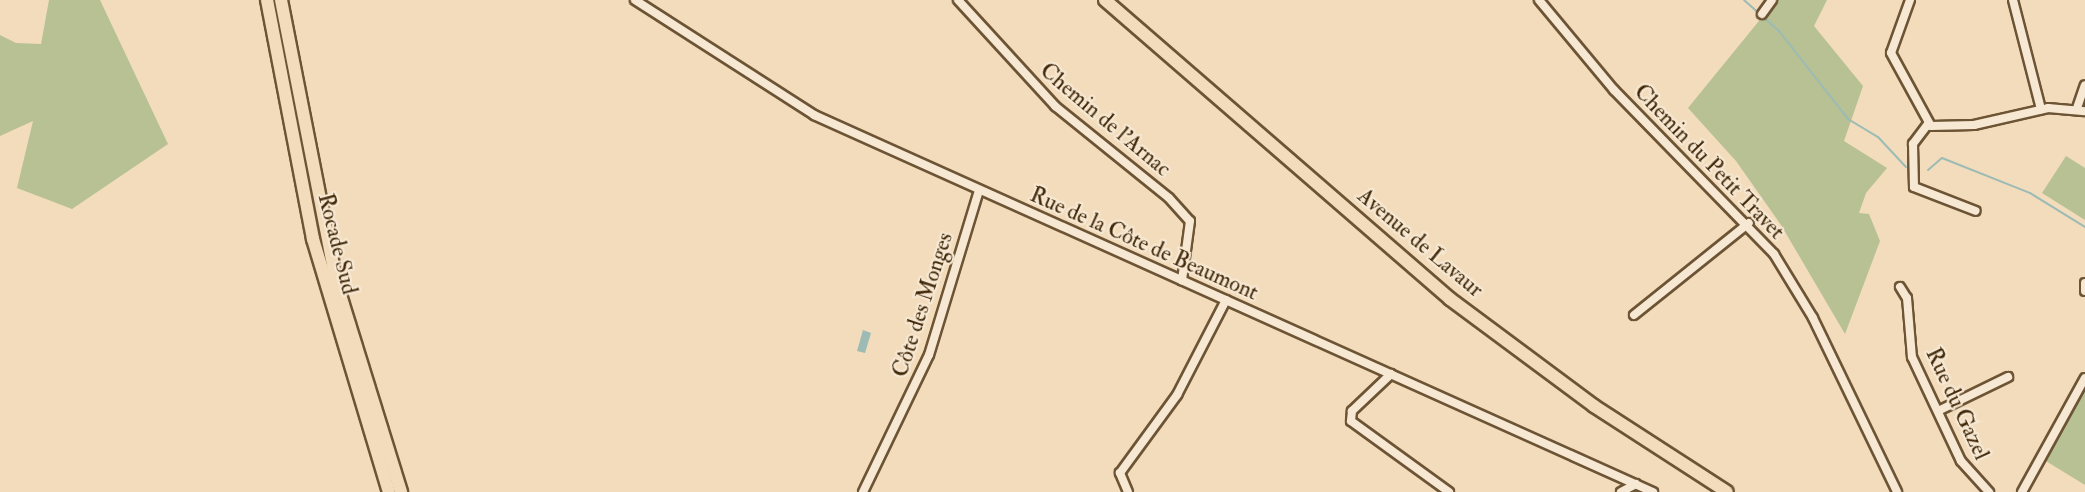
<!DOCTYPE html>
<meta charset="utf-8">
<style>
body{margin:0}
#map{position:relative;width:2085px;height:492px;overflow:hidden;background:#f2dcbc;font-family:"IM FELL Double Pica",serif}
div>[style]{position:absolute}
[style*='--x']{left:calc(var(--x)*1px);top:calc(var(--y)*1px);width:calc(var(--w)*1px);rotate:calc(var(--a)*1deg)}
.green>*{inset:0;background:#b7c193}
.water>*{inset:0;background:#9cbbb5}
.stream>*{height:2px;margin:-1px;padding:0 1px;transform-origin:1px;border-radius:1px;background:#9cbbb5}
.roads{filter:drop-shadow(2px 0 #6c5434) drop-shadow(-2px 0 #6c5434) drop-shadow(0 2px #6c5434) drop-shadow(0 -2px #6c5434)}
.minor>*{height:8px;margin:-4px;padding:0 4px;transform-origin:4px;border-radius:4px;background:#f7e8d3}
.primary>*{height:12px;margin:-6px;padding:0 6px;transform-origin:6px;border-radius:6px;background:#f2dcbc}
.trunk>*{height:12px;margin:-6px;padding:0 6px;transform-origin:6px;border-radius:6px;background:#f2dcbc}
span{translate:-50% -50%;white-space:nowrap;text-align:center;line-height:1.15;-webkit-text-stroke:4.5px #f7e8d3;paint-order:stroke}
.street-label{font-size:22px;color:#3f2607}
</style>
<div id="map">
<div class="green">
<i style="clip-path:polygon(49px 0,100px 0,168px 144px,72px 209px,17px 188px,33px 121px,0 136px,0 35px,16px 43px,41px 44px)"></i>
<i style="clip-path:polygon(1776px 0,1827px 0,1814px 26px,1863px 86px,1844px 141px,1887px 168px,1866px 193px,1859px 213px,1869px 214px,1880px 241px,1845px 334px,1781px 225px,1736px 161px,1688px 108px)"></i>
<i style="clip-path:polygon(2066px 156px,2085px 168px,2085px 220px,2042px 193px)"></i>
<i style="clip-path:polygon(2085px 389px,2085px 485px,2041px 458px)"></i>
</div>
<div class="water">
<i style="clip-path:polygon(863px 330px,871px 333px,865px 353px,857px 351px)"></i>
</div>
<div class="stream">
<i style="--x:1744;--y:0;--w:47;--a:41.5"></i>
<i style="--x:1779;--y:31;--w:112;--a:51.9"></i>
<i style="--x:1848;--y:119;--w:35;--a:31"></i>
<i style="--x:1878;--y:137;--w:41;--a:47"></i>
<i style="--x:1928;--y:170;--w:18;--a:-41"></i>
<i style="--x:1942;--y:158;--w:95;--a:21.7"></i>
<i style="--x:2030;--y:193;--w:65;--a:31.7"></i>
</div>
<div class="roads">
<div class="minor">
<i style="--x:635;--y:0;--w:213;--a:32.7"></i>
<i style="--x:814;--y:115;--w:920;--a:24.2"></i>
<i style="--x:958;--y:0;--w:144;--a:47.5"></i>
<i style="--x:1055;--y:106;--w:146;--a:38.9"></i>
<i style="--x:1169;--y:198;--w:31;--a:48"></i>
<i style="--x:1190;--y:221;--w:60;--a:97.7"></i>
<i style="--x:1539;--y:0;--w:117;--a:50.2"></i>
<i style="--x:1614;--y:90;--w:229;--a:45.7"></i>
<i style="--x:1774;--y:254;--w:75;--a:58.6"></i>
<i style="--x:1813;--y:318;--w:193;--a:64.2"></i>
<i style="--x:1910;--y:0;--w:56;--a:109.7"></i>
<i style="--x:1891;--y:53;--w:83;--a:61.3"></i>
<i style="--x:1931;--y:126;--w:43;--a:-1.3"></i>
<i style="--x:1974;--y:125;--w:76;--a:-12.9"></i>
<i style="--x:2048;--y:108;--w:37;--a:5"></i>
<i style="--x:2013;--y:0;--w:113;--a:75.6"></i>
<i style="--x:1762;--y:14;--w:17;--a:-54"></i>
<i style="--x:2077;--y:108;--w:24;--a:-71"></i>
<i style="--x:1928;--y:124;--w:25;--a:127"></i>
<i style="--x:1913;--y:144;--w:43;--a:88.7"></i>
<i style="--x:1914;--y:187;--w:66;--a:21.2"></i>
<i style="--x:2085;--y:283;--w:8;--a:90"></i>
<i style="--x:1900;--y:287;--w:13;--a:58"></i>
<i style="--x:1907;--y:298;--w:59;--a:85.2"></i>
<i style="--x:1912;--y:357;--w:115;--a:64.8"></i>
<i style="--x:1961;--y:461;--w:42;--a:47.9"></i>
<i style="--x:1634;--y:315;--w:147;--a:-38.7"></i>
<i style="--x:1391;--y:374;--w:54;--a:136.5"></i>
<i style="--x:1352;--y:411;--w:10;--a:96"></i>
<i style="--x:1351;--y:421;--w:121;--a:35.9"></i>
<i style="--x:1938;--y:411;--w:78;--a:-25.9"></i>
<i style="--x:863;--y:492;--w:152;--a:-64.3"></i>
<i style="--x:929;--y:355;--w:172;--a:-73.1"></i>
<i style="--x:1128;--y:492;--w:21;--a:-113"></i>
<i style="--x:1120;--y:473;--w:97;--a:-53.8"></i>
<i style="--x:1177;--y:395;--w:107;--a:-62.7"></i>
<i style="--x:1621;--y:492;--w:17;--a:-28"></i>
<i style="--x:2022;--y:492;--w:130;--a:-61.1"></i>
</div>
<div class="primary">
<i style="--x:1105;--y:0;--w:457;--a:40.9"></i>
<i style="--x:1450;--y:299;--w:179;--a:36.6"></i>
<i style="--x:1594;--y:406;--w:158;--a:32.9"></i>
</div>
<div class="trunk">
<i style="--x:267;--y:0;--w:243;--a:79.1"></i>
<i style="--x:313;--y:239;--w:264;--a:73.3"></i>
<i style="--x:281;--y:0;--w:290;--a:78.9"></i>
<i style="--x:337;--y:285;--w:217;--a:72.8"></i>
</div>
</div>
<div class="street-label">
<span style="left:1105px;top:120px;rotate:40deg">Chemin de l'Arnac</span>
<span style="left:1709px;top:162px;rotate:46deg">Chemin du Petit Travet</span>
<span style="left:1420px;top:243px;rotate:40deg">Avenue de Lavaur</span>
<span style="left:337px;top:244px;rotate:76deg">Rocade Sud</span>
<span style="left:1144px;top:244px;rotate:24deg">Rue de la Côte de Beaumont</span>
<span style="left:923px;top:305px;rotate:-72deg">Côte des Monges</span>
<span style="left:1957px;top:404px;rotate:65deg">Rue du Gazel</span>
</div>
</div>
